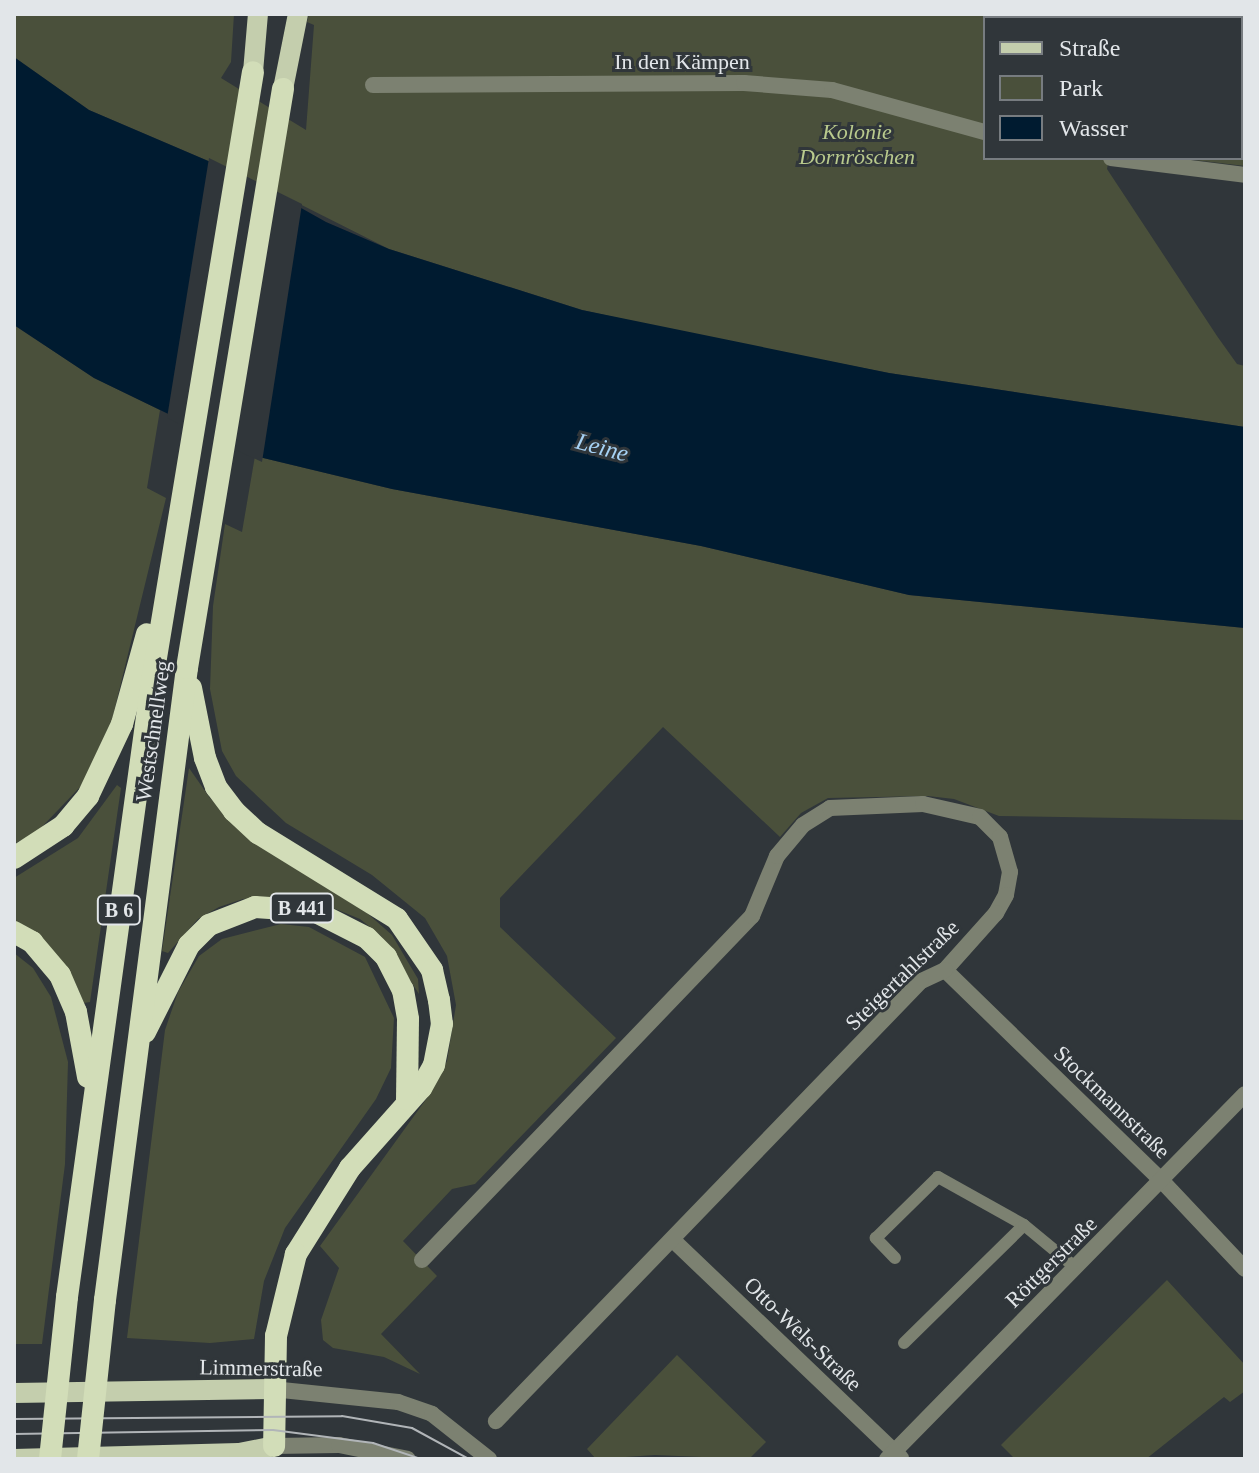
<!DOCTYPE html>
<meta charset="utf-8">
<style>
body{margin:0}
#map{position:relative;width:1259px;height:1473px;overflow:hidden;background:#30363a;font-family:Georgia,serif}
div>[style]{position:absolute}
[style*='--x']{left:calc(var(--x)*1px);top:calc(var(--y)*1px);width:calc(var(--w)*1px);rotate:calc(var(--a)*1deg)}
.green>*{inset:0;background:#4a503b}
.water>*{inset:0;background:#001b30}
.pier>*{inset:0;background:#30363a}
.service>*{height:12px;margin:-6px;padding:0 6px;transform-origin:6px;border-radius:6px;background:#7c8171}
.minor>*{height:16px;margin:-8px;padding:0 8px;transform-origin:8px;border-radius:8px;background:#7c8171}
.tertiary>*{height:16px;margin:-8px;padding:0 8px;transform-origin:8px;border-radius:8px;background:#7c8171}
.primary>*{height:20px;margin:-10px;padding:0 10px;transform-origin:10px;border-radius:10px;background:#c4cead}
.trunk>*{height:22px;margin:-11px;padding:0 11px;transform-origin:11px;border-radius:11px;background:#d2ddb8}
.tram>*{height:2px;margin:-1px;padding:0 1px;transform-origin:1px;border-radius:1px;background:#b1b5b8}
.trunk-bridge>*{height:22px;margin:-11px;padding:0 11px;transform-origin:11px;border-radius:11px;background:#d2ddb8}
span{translate:-50% -50%;white-space:nowrap;text-align:center;line-height:1.15;-webkit-text-stroke:6px #30363a;paint-order:stroke}
.shield-label span{padding:2px 6px;background:#30363a;border:2px solid;border-radius:6px;-webkit-text-stroke-width:0}
.shield-label{font-size:20px;color:#e2e6e9;font-weight:700}
.street-label{font-size:22px;color:#e2e6e9}
.park-label{font-size:22px;color:#b9ca8d;font-style:italic}
.water-label{font-size:24px;color:#a6d2f5;font-style:italic}
.frame{position:absolute;inset:0;border:16px solid #e2e6e9;pointer-events:none}
.legend{position:absolute;left:983px;top:16px;width:260px;height:144px;box-sizing:border-box;background:#30363a;border:2px solid #777c80;margin:0;padding:10px 14px;list-style:none;font-size:24px;color:#e2e6e9}
.legend li{display:flex;align-items:center;gap:16px;height:40px}
.legend b{width:40px;border:2px solid #777c80}
</style>
<div id="map">
<div class="green">
<i style="clip-path:polygon(14px 14px,234px 14px,231px 62px,221px 78px,306px 130px,314px 25px,307px 22px,309px 14px,1245px 14px,1245px 166px,1177px 158px,1241px 158px,1241px 18px,985px 18px,985px 158px,1109px 158px,1107px 169px,1217px 336px,1237px 364px,1245px 366px,1245px 427px,889px 373px,704px 337px,582px 310px,389px 249px,248px 178px,89px 110px,14px 57px)"></i>
<i style="clip-path:polygon(14px 325px,94px 378px,160px 410px,147px 488px,166px 498px,112px 720px,81px 786px,37px 832px,14px 844px)"></i>
<i style="clip-path:polygon(255px 456px,392px 489px,701px 546px,909px 595px,1245px 628px,1245px 820px,999px 816px,954px 799px,928px 796px,828px 798px,801px 813px,780px 837px,663px 727px,500px 898px,500px 927px,616px 1038px,475px 1184px,452px 1189px,403px 1241px,437px 1276px,381px 1334px,420px 1374px,384px 1357px,333px 1348px,323px 1340px,321px 1320px,339px 1268px,320px 1246px,427px 1098px,447px 1061px,456px 1005px,447px 956px,425px 918px,372px 875px,286px 823px,236px 776px,222px 751px,210px 689px,213px 606px,225px 524px,242px 532px)"></i>
<i style="clip-path:polygon(189px 768px,210px 798px,256px 844px,367px 913px,392px 935px,418px 979px,419px 994px,381px 936px,360px 919px,301px 895px,243px 899px,219px 907px,198px 919px,168px 953px,162px 951px)"></i>
<i style="clip-path:polygon(117px 785px,121px 788px,90px 1002px,84px 1003px,74px 980px,35px 934px,14px 920px,14px 878px,78px 838px)"></i>
<i style="clip-path:polygon(281px 924px,309px 927px,365px 957px,394px 1018px,391px 1068px,376px 1099px,285px 1228px,264px 1281px,254px 1339px,210px 1343px,127px 1338px,165px 1030px,178px 992px,199px 956px,222px 939px)"></i>
<i style="clip-path:polygon(14px 953px,33px 968px,51px 997px,68px 1062px,65px 1164px,42px 1344px,14px 1344px)"></i>
<i style="clip-path:polygon(1167px 1280px,1245px 1365px,1245px 1391px,1230px 1402px,1224px 1397px,1146px 1459px,1015px 1459px,1001px 1445px)"></i>
<i style="clip-path:polygon(677px 1355px,766px 1442px,749px 1459px,655px 1455px,596px 1459px,587px 1449px)"></i>
</div>
<div class="water">
<i style="clip-path:polygon(14px 57px,89px 110px,248px 178px,326px 222px,389px 249px,582px 310px,889px 373px,1245px 427px,1245px 628px,909px 595px,701px 546px,392px 489px,255px 456px,94px 378px,14px 325px)"></i>
</div>
<div class="pier">
<i style="clip-path:polygon(209px 158px,302px 204px,262px 462px,167px 418px)"></i>
</div>
<div class="service">
<i style="--x:895;--y:1258;--w:28;--a:-134"></i>
<i style="--x:876;--y:1238;--w:87;--a:-44.5"></i>
<i style="--x:938;--y:1177;--w:98;--a:29.2"></i>
<i style="--x:904;--y:1343;--w:168;--a:-44.5"></i>
<i style="--x:1024;--y:1225;--w:67;--a:39.6"></i>
</div>
<div class="minor">
<i style="--x:373;--y:85;--w:371;--a:-0.3"></i>
<i style="--x:744;--y:83;--w:88;--a:4.5"></i>
<i style="--x:832;--y:90;--w:159;--a:15.4"></i>
<i style="--x:1111;--y:158;--w:135;--a:7.2"></i>
<i style="--x:945;--y:970;--w:303;--a:44.2"></i>
<i style="--x:1162;--y:1181;--w:121;--a:46.7"></i>
<i style="--x:674;--y:1241;--w:314;--a:43.7"></i>
<i style="--x:422;--y:1260;--w:477;--a:-46.2"></i>
<i style="--x:752;--y:916;--w:65;--a:-67.4"></i>
<i style="--x:777;--y:856;--w:40;--a:-50"></i>
<i style="--x:803;--y:825;--w:32;--a:-32"></i>
<i style="--x:830;--y:808;--w:93;--a:-2.5"></i>
<i style="--x:923;--y:804;--w:58;--a:12.8"></i>
<i style="--x:980;--y:817;--w:28;--a:45"></i>
<i style="--x:1000;--y:837;--w:36;--a:74"></i>
<i style="--x:1010;--y:872;--w:23;--a:100"></i>
<i style="--x:1006;--y:895;--w:21;--a:119"></i>
<i style="--x:996;--y:913;--w:76;--a:131.8"></i>
<i style="--x:945;--y:970;--w:26;--a:155"></i>
<i style="--x:921;--y:981;--w:612;--a:134.01"></i>
<i style="--x:887;--y:1459;--w:511;--a:-45.55"></i>
</div>
<div class="tertiary">
<i style="--x:272;--y:1389;--w:127;--a:5.9"></i>
<i style="--x:398;--y:1402;--w:36;--a:19"></i>
<i style="--x:432;--y:1414;--w:73;--a:38.3"></i>
<i style="--x:274;--y:1446;--w:65;--a:-0.9"></i>
<i style="--x:339;--y:1445;--w:70;--a:11.5"></i>
</div>
<div class="primary">
<i style="--x:253;--y:72;--w:58;--a:-85.1"></i>
<i style="--x:283;--y:89;--w:76;--a:-78.7"></i>
<i style="--x:14;--y:1393;--w:258;--a:-0.9"></i>
<i style="--x:14;--y:1459;--w:225;--a:-1.5"></i>
<i style="--x:239;--y:1453;--w:36;--a:-11"></i>
</div>
<div class="trunk">
<i style="--x:191;--y:688;--w:71;--a:78.7"></i>
<i style="--x:205;--y:758;--w:31;--a:69"></i>
<i style="--x:216;--y:787;--w:30;--a:53"></i>
<i style="--x:234;--y:811;--w:33;--a:43"></i>
<i style="--x:258;--y:833;--w:163;--a:31.7"></i>
<i style="--x:397;--y:919;--w:62;--a:55.5"></i>
<i style="--x:432;--y:970;--w:31;--a:77"></i>
<i style="--x:439;--y:1000;--w:24;--a:83"></i>
<i style="--x:442;--y:1024;--w:42;--a:101"></i>
<i style="--x:434;--y:1065;--w:26;--a:119"></i>
<i style="--x:421;--y:1088;--w:107;--a:131.6"></i>
<i style="--x:350;--y:1168;--w:102;--a:122.1"></i>
<i style="--x:296;--y:1254;--w:84;--a:103.7"></i>
<i style="--x:276;--y:1336;--w:110;--a:91"></i>
<i style="--x:14;--y:858;--w:59;--a:-33.1"></i>
<i style="--x:63;--y:826;--w:39;--a:-50"></i>
<i style="--x:88;--y:796;--w:80;--a:-64.7"></i>
<i style="--x:122;--y:724;--w:93;--a:-74.5"></i>
<i style="--x:14;--y:932;--w:21;--a:29"></i>
<i style="--x:32;--y:942;--w:43;--a:49.7"></i>
<i style="--x:60;--y:975;--w:40;--a:66.6"></i>
<i style="--x:76;--y:1012;--w:66;--a:79.5"></i>
<i style="--x:145;--y:1032;--w:97;--a:-63.2"></i>
<i style="--x:189;--y:945;--w:28;--a:-45"></i>
<i style="--x:209;--y:925;--w:49;--a:-21.4"></i>
<i style="--x:255;--y:907;--w:59;--a:3.9"></i>
<i style="--x:314;--y:911;--w:59;--a:27"></i>
<i style="--x:367;--y:938;--w:27;--a:45"></i>
<i style="--x:386;--y:957;--w:37;--a:63"></i>
<i style="--x:403;--y:990;--w:29;--a:80"></i>
<i style="--x:408;--y:1019;--w:80;--a:90.7"></i>
<i style="--x:67;--y:1297;--w:615;--a:-82.15"></i>
<i style="--x:151;--y:688;--w:624;--a:-80.6"></i>
<i style="--x:105;--y:1300;--w:637;--a:-82.61"></i>
<i style="--x:187;--y:668;--w:587;--a:-80.59"></i>
</div>
<div class="tram">
<i style="--x:14;--y:1419;--w:328;--a:-0.5"></i>
<i style="--x:342;--y:1416;--w:71;--a:9.7"></i>
<i style="--x:412;--y:1428;--w:65;--a:28.5"></i>
<i style="--x:14;--y:1434;--w:259;--a:-0.9"></i>
<i style="--x:273;--y:1430;--w:101;--a:7.4"></i>
<i style="--x:373;--y:1443;--w:51;--a:18.4"></i>
</div>
<div class="trunk-bridge">
<i style="--x:50;--y:1459;--w:163;--a:-84"></i>
<i style="--x:88;--y:1459;--w:160;--a:-83.9"></i>
</div>
<div class="shield-label">
<span style="left:302px;top:908px">B 441</span>
<span style="left:119px;top:910px">B 6</span>
</div>
<div class="street-label">
<span style="left:682px;top:62px">In den Kämpen</span>
<span style="left:153px;top:731px;rotate:-82deg">Westschnellweg</span>
<span style="left:902px;top:975px;rotate:-44deg">Steigertahlstraße</span>
<span style="left:1112px;top:1102px;rotate:44deg">Stockmannstraße</span>
<span style="left:1051px;top:1262px;rotate:-45deg">Röttgerstraße</span>
<span style="left:803px;top:1334px;rotate:44deg">Otto-Wels-Straße</span>
<span style="left:261px;top:1368px;rotate:1deg">Limmerstraße</span>
</div>
<div class="park-label">
<span style="left:857px;top:144px">Kolonie<br>Dornröschen</span>
</div>
<div class="water-label">
<span style="left:602px;top:448px;rotate:15deg">Leine</span>
</div>
<div class="frame"></div>
<ul class="legend">
<li><b style="height:10px;background:#c4cead"></b>Straße</li>
<li><b style="height:22px;background:#4a503b"></b>Park</li>
<li><b style="height:22px;background:#001b30"></b>Wasser</li>
</ul>
</div>
